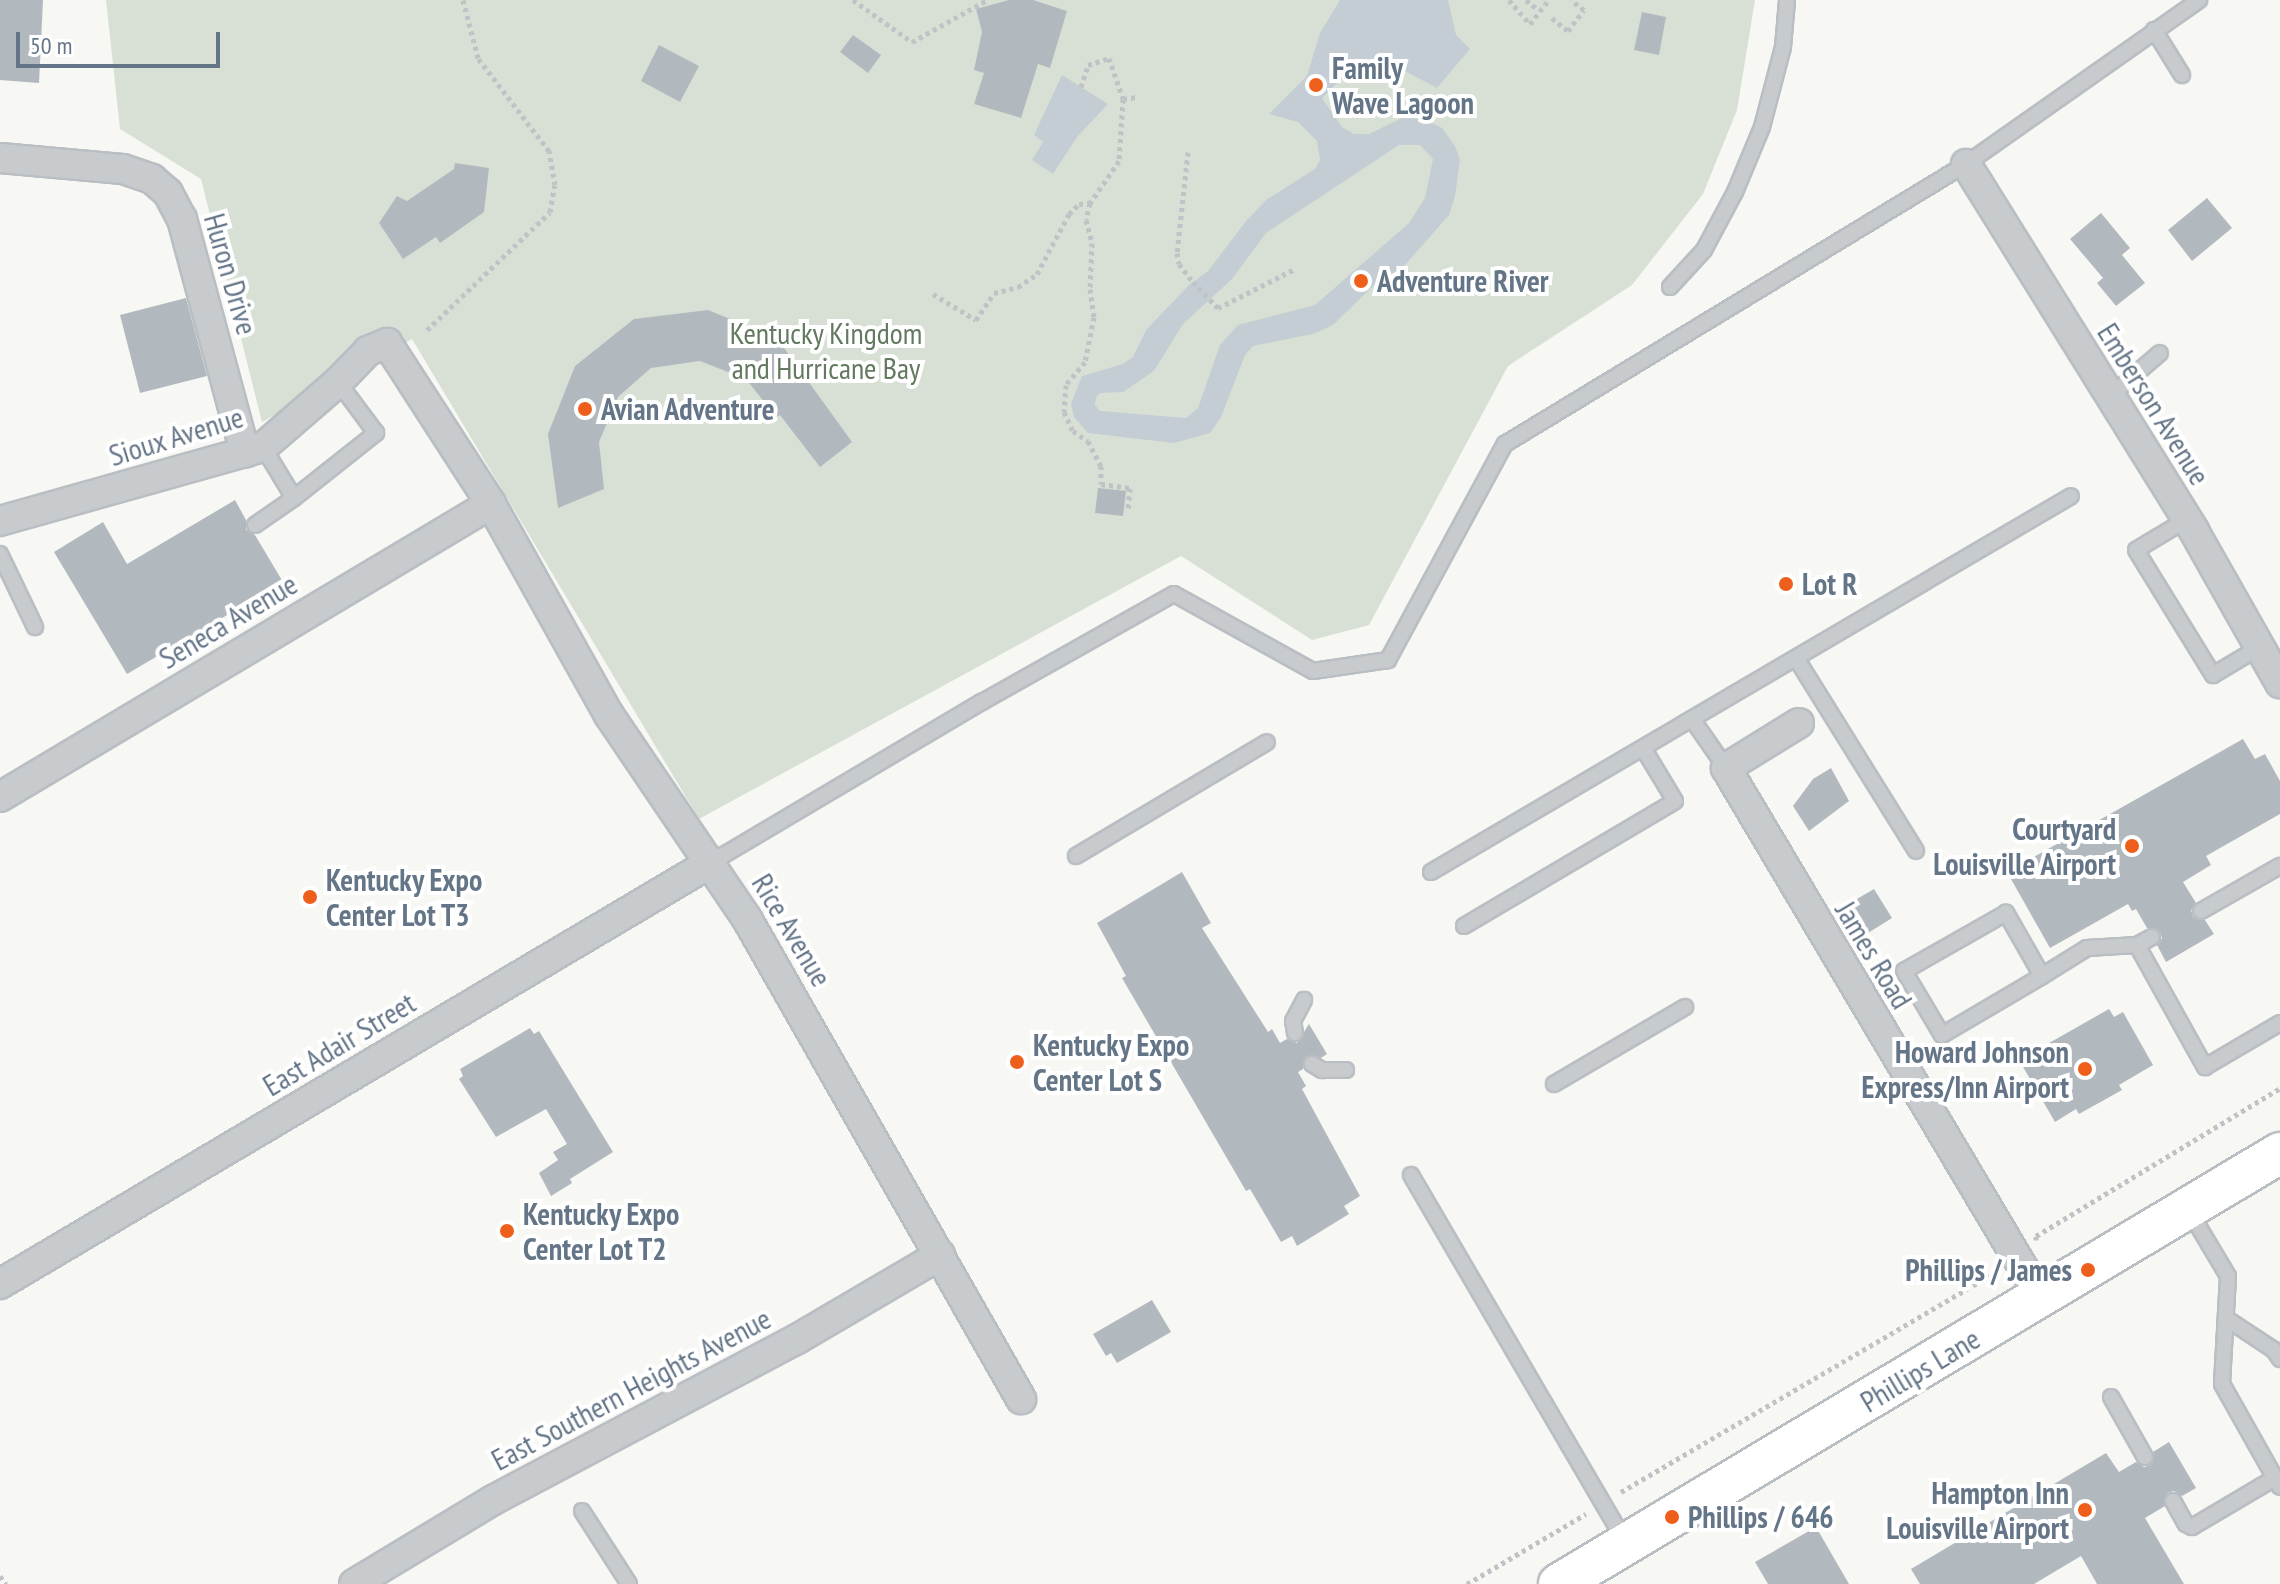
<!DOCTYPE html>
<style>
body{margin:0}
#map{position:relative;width:2280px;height:1584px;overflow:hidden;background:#f7f7f4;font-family:"PT Sans Narrow",sans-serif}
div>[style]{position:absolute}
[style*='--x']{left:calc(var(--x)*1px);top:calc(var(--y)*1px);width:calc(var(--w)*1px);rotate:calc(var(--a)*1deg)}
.green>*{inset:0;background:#d8e0d5}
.water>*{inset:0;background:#c3cdd3}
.building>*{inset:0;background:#b2b9be}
.path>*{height:5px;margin-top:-2.5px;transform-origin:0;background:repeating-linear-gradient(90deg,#c0c2c5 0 4px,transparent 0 8px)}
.roads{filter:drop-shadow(2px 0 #b9bec3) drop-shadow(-2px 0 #b9bec3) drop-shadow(0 2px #b9bec3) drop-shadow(0 -2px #b9bec3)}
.service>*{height:14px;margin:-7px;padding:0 7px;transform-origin:7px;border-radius:7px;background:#c7cbce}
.minor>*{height:28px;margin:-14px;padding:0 14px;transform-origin:14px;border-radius:14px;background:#c7cbce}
.secondary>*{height:40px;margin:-20px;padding:0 20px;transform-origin:20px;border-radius:20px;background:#fff}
.dots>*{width:22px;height:22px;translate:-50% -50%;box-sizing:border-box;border:4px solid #fff;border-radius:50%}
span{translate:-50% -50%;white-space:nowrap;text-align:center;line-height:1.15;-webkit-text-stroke:8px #fff;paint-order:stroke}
.poi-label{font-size:30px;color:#647587;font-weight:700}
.left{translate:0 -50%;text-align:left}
.right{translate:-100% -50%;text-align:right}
.street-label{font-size:30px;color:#647587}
.park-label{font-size:30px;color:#637960}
.scale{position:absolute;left:16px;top:32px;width:204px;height:36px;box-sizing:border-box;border:4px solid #647587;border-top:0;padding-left:10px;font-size:24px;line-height:28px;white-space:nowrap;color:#647587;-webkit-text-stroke:6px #fff;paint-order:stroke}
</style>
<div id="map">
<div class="green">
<i style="clip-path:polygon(106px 0,1755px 0,1737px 110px,1703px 194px,1632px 285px,1508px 366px,1369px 625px,1312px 640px,1181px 556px,699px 819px,412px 339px,262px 422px,201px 179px,120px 129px)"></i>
</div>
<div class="water">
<i style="clip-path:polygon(evenodd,1340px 0,1448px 0,1456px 35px,1470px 49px,1437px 88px,1401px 69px,1381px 68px,1358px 72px,1340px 80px,1322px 98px,1342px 127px,1354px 134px,1369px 134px,1402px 118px,1424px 119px,1442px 128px,1455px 146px,1460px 160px,1455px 196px,1449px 215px,1405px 265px,1372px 287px,1333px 325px,1313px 334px,1253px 346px,1245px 355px,1221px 417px,1210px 433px,1174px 443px,1088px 433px,1074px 417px,1071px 404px,1082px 376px,1123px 364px,1133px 357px,1146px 330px,1189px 285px,1208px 271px,1247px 220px,1266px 200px,1315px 169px,1320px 160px,1317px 141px,1298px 122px,1269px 114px,1307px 76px,1320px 33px,1340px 0,1399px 145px,1420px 145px,1433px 159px,1425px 198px,1409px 223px,1315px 305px,1238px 325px,1220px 345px,1198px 408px,1186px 418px,1100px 411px,1095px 405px,1096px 397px,1100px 393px,1123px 392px,1154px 371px,1183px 324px,1232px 279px,1266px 233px,1399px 145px)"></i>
<i style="clip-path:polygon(1062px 75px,1108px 104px,1077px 137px,1053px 174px,1032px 160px,1043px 142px,1034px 135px)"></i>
</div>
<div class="building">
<i style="clip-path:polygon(0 0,43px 0,39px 83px,0 80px)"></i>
<i style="clip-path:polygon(1009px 0,1033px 0,1067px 11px,1050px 68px,1038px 64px,1021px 118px,974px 104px,984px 73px,974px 70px,982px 32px,976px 9px)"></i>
<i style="clip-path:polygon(1642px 12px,1666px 17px,1659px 55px,1634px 50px)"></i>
<i style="clip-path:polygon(853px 35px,881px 55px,868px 73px,840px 52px)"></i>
<i style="clip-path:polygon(659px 45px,699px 66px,680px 102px,641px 81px)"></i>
<i style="clip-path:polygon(455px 163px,489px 168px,484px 212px,440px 243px,436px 237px,403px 259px,379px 223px,397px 196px,407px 201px,454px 169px)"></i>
<i style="clip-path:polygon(2207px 198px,2232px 228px,2192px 261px,2168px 230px)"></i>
<i style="clip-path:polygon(2101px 213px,2130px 248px,2122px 255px,2145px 283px,2116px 306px,2097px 283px,2103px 278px,2070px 239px)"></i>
<i style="clip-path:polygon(186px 298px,207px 376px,140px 393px,120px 315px)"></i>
<i style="clip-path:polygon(708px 310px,777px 338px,852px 442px,820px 467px,780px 415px,776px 417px,746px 379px,700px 361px,651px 368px,618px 397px,599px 442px,604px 489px,558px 508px,548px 434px,575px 366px,634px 319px)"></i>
<i style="clip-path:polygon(1098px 488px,1126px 491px,1123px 516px,1095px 513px)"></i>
<i style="clip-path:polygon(235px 500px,246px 520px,246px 530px,255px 535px,283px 582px,127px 674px,54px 552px,103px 522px,127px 564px)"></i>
<i style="clip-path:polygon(2243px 739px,2255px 759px,2265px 754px,2280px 781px,2280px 814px,2206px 856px,2211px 865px,2183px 882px,2196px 903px,2191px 910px,2193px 917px,2205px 920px,2214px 934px,2166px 962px,2157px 945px,2162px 938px,2160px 932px,2147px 928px,2136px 909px,2132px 911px,2128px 904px,2050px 948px,2007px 872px)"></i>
<i style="clip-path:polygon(1831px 768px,1849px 801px,1809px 831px,1793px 806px,1813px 779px)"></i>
<i style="clip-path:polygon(1182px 872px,1211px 923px,1202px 928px,1268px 1032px,1272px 1029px,1280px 1043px,1287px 1039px,1297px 1043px,1309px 1024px,1327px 1054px,1321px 1058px,1307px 1056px,1303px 1069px,1298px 1072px,1306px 1086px,1302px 1089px,1360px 1196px,1344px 1206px,1349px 1214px,1297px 1246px,1292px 1236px,1281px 1242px,1250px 1189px,1246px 1191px,1122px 978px,1126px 976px,1097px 923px)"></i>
<i style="clip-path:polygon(1874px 889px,1892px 918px,1868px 933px,1850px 903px)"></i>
<i style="clip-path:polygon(2109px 1009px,2114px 1017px,2123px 1012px,2153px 1065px,2119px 1085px,2122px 1090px,2079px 1114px,2076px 1109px,2055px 1122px,2019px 1060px)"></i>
<i style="clip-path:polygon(530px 1028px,534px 1034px,539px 1031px,613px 1152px,570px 1179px,572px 1183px,551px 1196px,539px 1173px,558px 1160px,553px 1152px,567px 1144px,546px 1109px,496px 1137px,459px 1079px,463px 1076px,460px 1069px)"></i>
<i style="clip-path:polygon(1152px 1300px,1171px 1332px,1117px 1363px,1111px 1353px,1106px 1356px,1093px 1334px)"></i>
<i style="clip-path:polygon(2169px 1442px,2196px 1488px,2182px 1496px,2174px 1491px,2167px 1493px,2165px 1506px,2145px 1518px,2184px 1584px,2097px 1584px,2081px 1556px,2034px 1584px,1920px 1584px,1911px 1569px,2106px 1453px,2119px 1472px,2136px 1462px,2144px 1467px,2151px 1465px,2153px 1452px)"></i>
<i style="clip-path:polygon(1816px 1527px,1849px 1584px,1768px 1584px,1755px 1562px)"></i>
</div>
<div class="path">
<i style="--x:853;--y:0;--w:72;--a:35.4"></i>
<i style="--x:912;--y:42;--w:86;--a:-29.2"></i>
<i style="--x:1509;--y:0;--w:32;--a:49"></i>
<i style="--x:1530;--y:24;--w:31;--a:-52"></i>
<i style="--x:1526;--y:0;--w:13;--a:39"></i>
<i style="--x:1552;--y:18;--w:21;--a:39"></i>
<i style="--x:1568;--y:31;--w:26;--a:-53"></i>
<i style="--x:1584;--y:10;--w:16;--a:-142"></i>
<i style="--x:1081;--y:87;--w:23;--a:-72"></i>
<i style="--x:1088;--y:65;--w:22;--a:-18"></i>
<i style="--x:1109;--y:58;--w:43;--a:71.1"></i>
<i style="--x:1123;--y:99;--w:62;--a:93.7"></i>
<i style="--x:1119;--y:161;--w:51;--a:124.6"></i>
<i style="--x:1090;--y:203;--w:17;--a:103"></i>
<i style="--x:1086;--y:220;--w:24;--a:75"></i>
<i style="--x:1092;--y:243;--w:46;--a:92.5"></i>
<i style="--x:1090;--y:289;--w:28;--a:82"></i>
<i style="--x:1094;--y:317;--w:46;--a:101.3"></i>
<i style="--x:1085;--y:362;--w:30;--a:130"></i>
<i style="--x:1066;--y:385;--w:27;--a:94"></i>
<i style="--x:1064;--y:412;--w:21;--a:65"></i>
<i style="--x:1073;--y:431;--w:18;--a:34"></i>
<i style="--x:1088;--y:441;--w:28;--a:63"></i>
<i style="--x:1101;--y:466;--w:18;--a:90"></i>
<i style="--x:1101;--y:484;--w:29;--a:8"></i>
<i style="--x:1130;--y:488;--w:21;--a:95"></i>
<i style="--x:1123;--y:99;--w:14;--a:-8"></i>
<i style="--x:1188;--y:152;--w:102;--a:96.2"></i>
<i style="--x:1177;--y:253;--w:11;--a:80"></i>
<i style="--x:1179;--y:264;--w:23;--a:52"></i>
<i style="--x:1193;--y:282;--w:36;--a:46"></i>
<i style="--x:1218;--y:308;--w:86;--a:-26.9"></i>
<i style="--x:933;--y:294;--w:50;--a:31.2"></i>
<i style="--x:976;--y:320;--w:32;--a:-56"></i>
<i style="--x:994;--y:293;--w:25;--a:-14"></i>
<i style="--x:1018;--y:287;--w:23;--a:-34"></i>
<i style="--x:1037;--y:274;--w:68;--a:-61.9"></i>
<i style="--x:1069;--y:214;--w:14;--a:-45"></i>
<i style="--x:1079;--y:204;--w:11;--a:-5"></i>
<i style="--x:427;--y:330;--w:170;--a:-43.8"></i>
<i style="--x:550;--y:212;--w:27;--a:-80"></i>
<i style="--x:555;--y:185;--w:35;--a:-100"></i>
<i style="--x:549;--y:151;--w:117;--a:-127.4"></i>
<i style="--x:478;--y:58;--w:60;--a:-104.5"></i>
<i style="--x:2036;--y:1240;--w:4;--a:-90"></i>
<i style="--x:2036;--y:1236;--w:285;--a:-31.2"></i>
<i style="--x:1621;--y:1492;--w:435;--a:-30.4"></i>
<i style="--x:0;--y:1576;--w:10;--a:53"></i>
<i style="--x:1467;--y:1584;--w:138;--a:-30.5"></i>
</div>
<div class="roads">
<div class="service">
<i style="--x:2154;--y:30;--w:53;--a:58.1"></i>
<i style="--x:1670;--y:287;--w:50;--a:-47.4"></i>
<i style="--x:1704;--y:250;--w:66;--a:-61.9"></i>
<i style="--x:1735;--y:192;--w:70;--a:-67.4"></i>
<i style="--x:1762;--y:127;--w:83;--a:-75.3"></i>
<i style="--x:1783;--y:47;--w:47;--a:-85.1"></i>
<i style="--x:2109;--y:397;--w:67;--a:-40.8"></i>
<i style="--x:294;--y:498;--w:105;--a:-38.4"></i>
<i style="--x:376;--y:433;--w:64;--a:-126.7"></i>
<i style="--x:2186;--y:520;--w:58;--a:149"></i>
<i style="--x:2136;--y:550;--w:147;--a:58.4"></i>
<i style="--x:2213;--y:675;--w:55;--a:-30.8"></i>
<i style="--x:255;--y:525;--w:47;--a:-34.7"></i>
<i style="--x:294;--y:498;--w:60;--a:-121.3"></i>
<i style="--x:0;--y:554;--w:81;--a:64.4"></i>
<i style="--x:1796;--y:658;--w:227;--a:58.1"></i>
<i style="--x:1692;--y:719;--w:60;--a:55.2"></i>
<i style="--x:1076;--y:856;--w:222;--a:-30.8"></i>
<i style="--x:712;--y:862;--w:314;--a:-30.7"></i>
<i style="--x:982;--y:702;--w:220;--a:-29.4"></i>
<i style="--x:1174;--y:594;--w:159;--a:29"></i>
<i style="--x:1313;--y:671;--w:76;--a:-8.3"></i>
<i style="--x:1388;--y:660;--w:246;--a:-61.6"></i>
<i style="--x:1505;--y:444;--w:539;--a:-31.27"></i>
<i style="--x:1966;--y:164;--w:285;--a:-35.1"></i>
<i style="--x:1431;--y:872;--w:742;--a:-30.43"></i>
<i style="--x:2201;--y:911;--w:91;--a:-29.7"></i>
<i style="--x:1464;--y:926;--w:245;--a:-30.6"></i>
<i style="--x:1675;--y:801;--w:62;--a:-121.1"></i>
<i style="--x:2137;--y:945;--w:140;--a:60.9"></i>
<i style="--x:2205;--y:1067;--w:87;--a:-30.4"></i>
<i style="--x:2042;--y:976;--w:73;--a:-119.7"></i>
<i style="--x:2006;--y:913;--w:117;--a:150.4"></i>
<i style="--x:1904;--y:971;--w:74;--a:59.3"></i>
<i style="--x:1942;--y:1035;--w:116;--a:-30.5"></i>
<i style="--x:2042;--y:976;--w:53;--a:-31.9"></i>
<i style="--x:2087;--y:948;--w:50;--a:-3.4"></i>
<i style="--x:2137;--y:945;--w:17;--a:-28"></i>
<i style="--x:1295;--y:1033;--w:12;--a:-99"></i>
<i style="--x:1293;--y:1021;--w:24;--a:-62"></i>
<i style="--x:1312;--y:1064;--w:12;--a:31"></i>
<i style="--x:1322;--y:1070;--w:24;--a:0"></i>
<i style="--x:1554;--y:1084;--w:152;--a:-30.4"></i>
<i style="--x:1411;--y:1175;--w:423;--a:59.7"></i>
<i style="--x:2188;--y:1209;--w:78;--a:59.2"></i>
<i style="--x:2228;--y:1276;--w:108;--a:93.2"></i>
<i style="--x:2222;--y:1384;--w:118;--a:60.6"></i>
<i style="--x:2227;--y:1319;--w:56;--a:33.4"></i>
<i style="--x:2274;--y:1350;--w:11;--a:56"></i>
<i style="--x:2111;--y:1397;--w:69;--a:60.5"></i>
<i style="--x:2173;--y:1501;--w:26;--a:61"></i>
<i style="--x:2186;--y:1524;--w:7;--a:27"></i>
<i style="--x:2192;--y:1527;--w:96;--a:-30.6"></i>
<i style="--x:582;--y:1511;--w:87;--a:57.2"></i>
</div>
<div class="minor">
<i style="--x:0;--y:158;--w:123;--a:5.1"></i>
<i style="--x:123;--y:169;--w:31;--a:19"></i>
<i style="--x:152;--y:179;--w:21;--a:41"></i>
<i style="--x:168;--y:193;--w:30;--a:62"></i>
<i style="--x:182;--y:219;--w:242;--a:74.9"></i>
<i style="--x:1966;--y:164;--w:432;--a:58.1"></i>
<i style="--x:2194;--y:531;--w:175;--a:60.5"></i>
<i style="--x:0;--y:521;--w:273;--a:-15.7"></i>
<i style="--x:263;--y:447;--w:99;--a:-40.9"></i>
<i style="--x:338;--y:382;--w:43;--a:-45.9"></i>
<i style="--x:368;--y:351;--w:21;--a:-23"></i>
<i style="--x:387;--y:343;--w:192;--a:57.1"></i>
<i style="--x:491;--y:504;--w:242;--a:60.8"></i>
<i style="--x:609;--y:715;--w:246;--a:55.9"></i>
<i style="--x:747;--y:919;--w:553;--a:60.28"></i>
<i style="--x:1799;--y:723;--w:86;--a:148.3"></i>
<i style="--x:1726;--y:768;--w:617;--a:59.28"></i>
<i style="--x:0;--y:797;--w:572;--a:-30.83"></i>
<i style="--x:0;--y:1284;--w:828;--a:-30.66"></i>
<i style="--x:354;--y:1584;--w:162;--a:-31.1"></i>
<i style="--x:493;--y:1500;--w:344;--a:-27.9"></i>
<i style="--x:797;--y:1339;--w:166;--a:-30.4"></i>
</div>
<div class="secondary">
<i style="--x:1559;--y:1584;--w:840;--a:-30.87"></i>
</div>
</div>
<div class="dots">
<i style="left:1316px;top:85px;background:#ef5f1c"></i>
<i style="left:1361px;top:281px;background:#ef5f1c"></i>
<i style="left:585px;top:409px;background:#ef5f1c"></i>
<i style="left:1786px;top:584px;background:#ef5f1c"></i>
<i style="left:2132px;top:846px;background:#ef5f1c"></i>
<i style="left:310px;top:897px;background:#ef5f1c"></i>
<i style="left:1017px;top:1062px;background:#ef5f1c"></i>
<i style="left:2085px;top:1069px;background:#ef5f1c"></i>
<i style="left:507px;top:1231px;background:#ef5f1c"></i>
<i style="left:2088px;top:1270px;background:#ef5f1c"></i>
<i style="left:2085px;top:1510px;background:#ef5f1c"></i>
<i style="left:1672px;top:1517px;background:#ef5f1c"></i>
</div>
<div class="poi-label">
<span class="left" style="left:1332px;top:85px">Family<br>Wave Lagoon</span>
<span class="left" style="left:1377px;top:281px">Adventure River</span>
<span class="left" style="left:601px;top:409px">Avian Adventure</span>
<span class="left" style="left:1802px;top:584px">Lot R</span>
<span class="right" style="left:2116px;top:846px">Courtyard<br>Louisville Airport</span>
<span class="left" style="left:326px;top:897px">Kentucky Expo<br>Center Lot T3</span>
<span class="left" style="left:1033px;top:1062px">Kentucky Expo<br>Center Lot S</span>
<span class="right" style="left:2069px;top:1069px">Howard Johnson<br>Express/Inn Airport</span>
<span class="left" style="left:523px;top:1231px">Kentucky Expo<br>Center Lot T2</span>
<span class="right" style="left:2072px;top:1270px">Phillips / James</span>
<span class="right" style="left:2069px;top:1510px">Hampton Inn<br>Louisville Airport</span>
<span class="left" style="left:1688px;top:1517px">Phillips / 646</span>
</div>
<div class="street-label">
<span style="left:231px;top:274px;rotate:74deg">Huron Drive</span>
<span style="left:2154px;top:404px;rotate:58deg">Emberson Avenue</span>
<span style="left:176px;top:436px;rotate:-17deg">Sioux Avenue</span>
<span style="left:228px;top:621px;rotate:-31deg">Seneca Avenue</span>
<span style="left:792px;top:930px;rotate:59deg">Rice Avenue</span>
<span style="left:1874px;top:955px;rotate:59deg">James Road</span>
<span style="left:339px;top:1044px;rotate:-31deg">East Adair Street</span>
<span style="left:1920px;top:1370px;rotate:-31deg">Phillips Lane</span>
<span style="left:631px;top:1389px;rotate:-28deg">East Southern Heights Avenue</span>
</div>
<div class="park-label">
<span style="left:826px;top:350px">Kentucky Kingdom<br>and Hurricane Bay</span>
</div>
<div class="scale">50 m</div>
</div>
